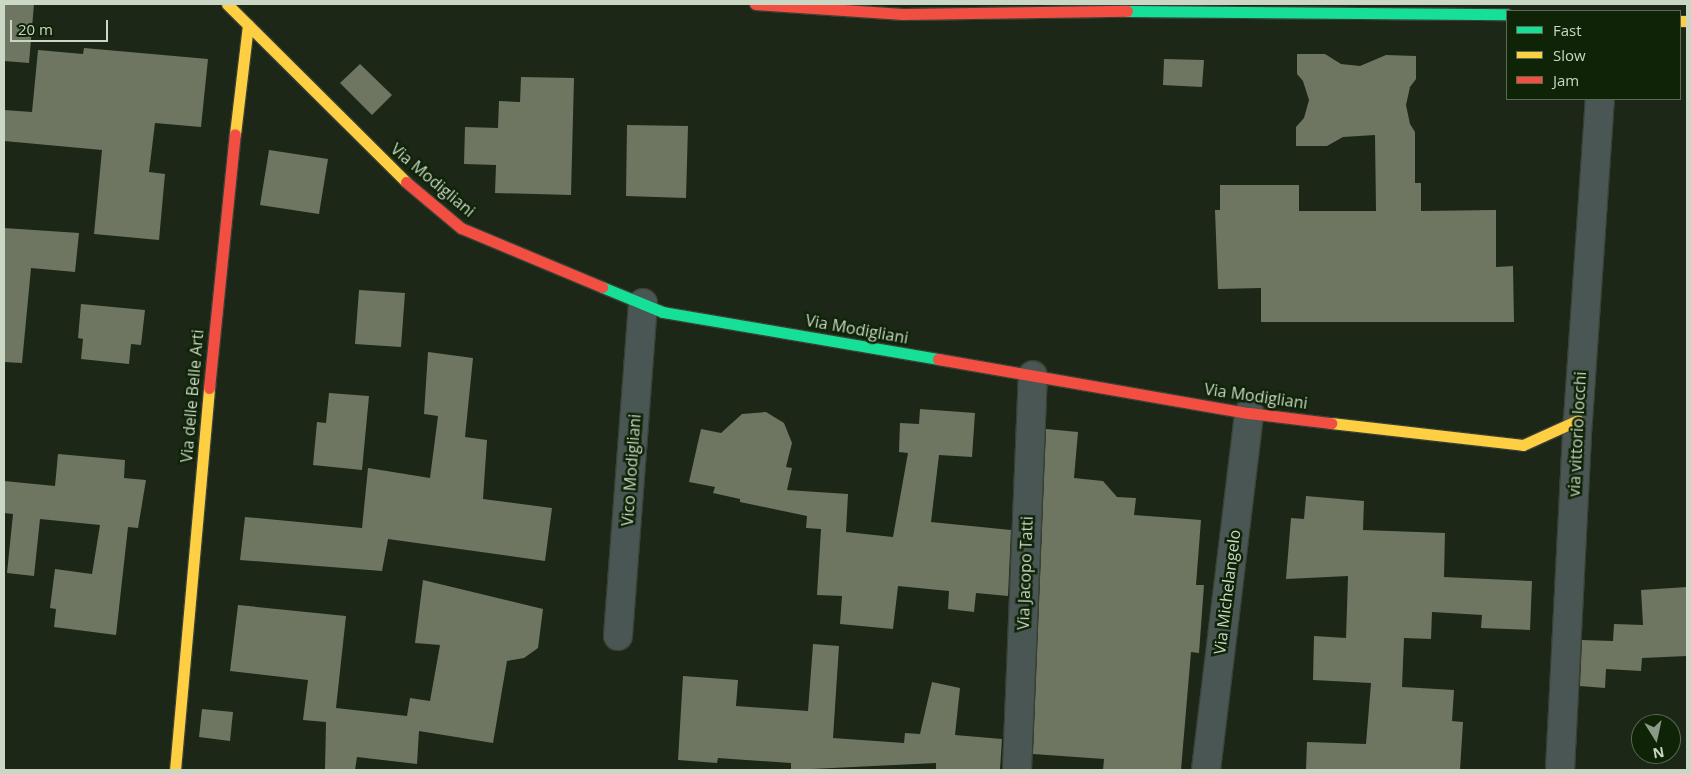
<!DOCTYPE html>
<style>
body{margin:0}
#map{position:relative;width:1691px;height:774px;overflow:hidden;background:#1c2717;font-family:"Open Sans",sans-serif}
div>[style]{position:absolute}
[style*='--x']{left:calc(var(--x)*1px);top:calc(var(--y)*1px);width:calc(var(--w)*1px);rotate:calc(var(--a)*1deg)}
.building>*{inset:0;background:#6e7662}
.roads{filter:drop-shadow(1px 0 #394135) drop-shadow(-1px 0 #394135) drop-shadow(0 1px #394135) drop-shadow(0 -1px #394135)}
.street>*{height:28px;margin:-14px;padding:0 14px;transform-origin:14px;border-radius:14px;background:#4a5653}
.fast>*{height:11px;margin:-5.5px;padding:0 5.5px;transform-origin:5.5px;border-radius:5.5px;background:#16e098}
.slow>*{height:11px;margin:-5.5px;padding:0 5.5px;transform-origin:5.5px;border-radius:5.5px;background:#ffcf43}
.jam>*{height:11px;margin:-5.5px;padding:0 5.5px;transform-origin:5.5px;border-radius:5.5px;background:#f24e42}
span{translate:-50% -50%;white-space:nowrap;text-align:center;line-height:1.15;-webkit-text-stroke:5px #0f2307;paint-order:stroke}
.street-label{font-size:16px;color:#cad7c5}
.frame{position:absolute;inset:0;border:5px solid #cad7c5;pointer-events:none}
.legend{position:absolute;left:1506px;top:10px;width:175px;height:90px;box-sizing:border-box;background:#0f2307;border:1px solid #5a6b53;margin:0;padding:6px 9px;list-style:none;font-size:15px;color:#cad7c5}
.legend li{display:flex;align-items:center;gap:10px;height:25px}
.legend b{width:25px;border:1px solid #5a6b53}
.north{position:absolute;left:1631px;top:714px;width:50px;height:50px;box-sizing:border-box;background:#0f2307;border:1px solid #5a6b53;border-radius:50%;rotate:170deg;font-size:14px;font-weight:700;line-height:20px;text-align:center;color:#cad7c5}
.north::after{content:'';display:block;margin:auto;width:18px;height:22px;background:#8d9988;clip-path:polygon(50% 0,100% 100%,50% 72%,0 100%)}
.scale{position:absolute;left:10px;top:20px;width:98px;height:22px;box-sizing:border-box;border:2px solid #cad7c5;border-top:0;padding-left:6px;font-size:15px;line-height:18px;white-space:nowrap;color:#cad7c5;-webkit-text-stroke:4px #0f2307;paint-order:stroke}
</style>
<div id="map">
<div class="building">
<i style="clip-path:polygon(4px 4px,34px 4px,29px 63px,4px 61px)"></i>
<i style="clip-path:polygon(84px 48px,208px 59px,201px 127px,155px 123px,149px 172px,165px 174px,159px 240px,94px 234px,102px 150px,4px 141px,4px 110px,32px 112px,38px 50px,83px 54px)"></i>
<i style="clip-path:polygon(1297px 54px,1325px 54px,1341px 64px,1360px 66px,1386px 55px,1416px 56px,1416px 79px,1410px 87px,1406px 105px,1410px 124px,1415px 132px,1415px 183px,1421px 183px,1421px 211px,1496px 210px,1496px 267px,1513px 266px,1514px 322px,1261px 322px,1261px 288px,1218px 289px,1215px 210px,1220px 210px,1220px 185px,1299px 185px,1299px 211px,1376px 211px,1375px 135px,1343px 137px,1327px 146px,1296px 146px,1296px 127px,1304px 118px,1309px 100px,1303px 81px,1297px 74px)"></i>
<i style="clip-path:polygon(1164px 59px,1204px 60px,1202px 87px,1163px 85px)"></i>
<i style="clip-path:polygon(360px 64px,392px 95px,372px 115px,340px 83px)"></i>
<i style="clip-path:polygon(521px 77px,574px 78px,571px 195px,495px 193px,496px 165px,464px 164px,465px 127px,498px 128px,499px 101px,520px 102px)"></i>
<i style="clip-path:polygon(627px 125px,688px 126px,686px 198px,626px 196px)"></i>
<i style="clip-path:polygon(269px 150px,328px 159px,319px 214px,260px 205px)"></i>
<i style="clip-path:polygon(4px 228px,79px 233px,75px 272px,31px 268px,22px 363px,4px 362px)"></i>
<i style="clip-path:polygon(359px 290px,405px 293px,401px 347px,355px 344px)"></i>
<i style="clip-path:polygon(81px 304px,145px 310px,141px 345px,131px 344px,129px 364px,81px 359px,83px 339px,78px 338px)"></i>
<i style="clip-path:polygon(428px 352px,473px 358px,465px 437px,487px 440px,483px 499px,552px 508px,545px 561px,388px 539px,382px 571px,240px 560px,245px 517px,362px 528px,368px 468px,430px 478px,438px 416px,424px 414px)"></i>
<i style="clip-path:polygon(329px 393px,369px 396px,362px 470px,313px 465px,317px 422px,326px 423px)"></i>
<i style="clip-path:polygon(920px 409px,975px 413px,972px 457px,939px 455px,931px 522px,1011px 530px,1008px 596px,976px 593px,974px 612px,948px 609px,949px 591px,898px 586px,893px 629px,840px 624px,842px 596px,817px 595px,821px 529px,806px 528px,807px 516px,740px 502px,740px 499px,713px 493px,715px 487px,689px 482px,701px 429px,721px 433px,742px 414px,766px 412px,784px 423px,792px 443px,786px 467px,792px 468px,787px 490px,848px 494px,846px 532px,893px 537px,908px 453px,899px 452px,900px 423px,919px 424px)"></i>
<i style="clip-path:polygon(1046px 429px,1078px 432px,1074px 478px,1103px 481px,1117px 497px,1136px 498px,1134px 515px,1201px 520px,1196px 585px,1204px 585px,1199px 653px,1191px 652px,1181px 770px,1103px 770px,1104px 759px,1033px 754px)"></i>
<i style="clip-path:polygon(58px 454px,125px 460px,124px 478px,146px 480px,138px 528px,128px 527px,116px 635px,54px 627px,56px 609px,50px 608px,55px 569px,92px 574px,100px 525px,40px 519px,34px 576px,7px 573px,13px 514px,4px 513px,4px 481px,55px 486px)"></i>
<i style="clip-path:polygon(1306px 496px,1364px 501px,1363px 530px,1445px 533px,1444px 577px,1532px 581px,1530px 630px,1481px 628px,1482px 615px,1432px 612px,1431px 639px,1404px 638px,1402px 687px,1454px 690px,1452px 721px,1463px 722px,1460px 770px,1306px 770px,1307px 742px,1366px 744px,1371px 683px,1313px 680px,1314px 636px,1346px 638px,1348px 576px,1286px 579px,1291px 518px,1304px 519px)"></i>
<i style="clip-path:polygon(423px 580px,543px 609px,538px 648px,524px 658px,507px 661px,493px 743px,419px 731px,417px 764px,357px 757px,355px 770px,325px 770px,326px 722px,303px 720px,308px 680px,230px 671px,238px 605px,346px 616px,336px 708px,407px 716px,410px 698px,430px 701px,440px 645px,415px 643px)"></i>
<i style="clip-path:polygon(1687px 587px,1687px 656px,1642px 658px,1641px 671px,1606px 669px,1605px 688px,1580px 686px,1582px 640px,1613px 641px,1614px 624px,1643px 625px,1641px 590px)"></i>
<i style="clip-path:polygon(813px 644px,839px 646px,833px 738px,904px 743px,905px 733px,920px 734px,932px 682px,960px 688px,955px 735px,1002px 739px,1000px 770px,936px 770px,936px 763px,791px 770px,791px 763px,718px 758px,717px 763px,678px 760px,683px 676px,738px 680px,736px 706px,808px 711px)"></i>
<i style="clip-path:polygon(202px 709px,233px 712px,230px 741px,199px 737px)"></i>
</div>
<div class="roads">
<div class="street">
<i style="--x:618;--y:636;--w:334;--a:-85.7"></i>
<i style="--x:1017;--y:770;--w:395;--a:-87.7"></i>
<i style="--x:1206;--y:770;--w:360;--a:-83.1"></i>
<i style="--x:1560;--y:770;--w:350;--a:-87.1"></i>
<i style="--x:1578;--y:420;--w:322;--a:-86.1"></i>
</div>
<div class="fast">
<i style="--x:1127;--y:11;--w:380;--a:0.5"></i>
<i style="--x:602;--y:287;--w:66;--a:22.3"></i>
<i style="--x:663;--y:312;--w:279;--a:9.7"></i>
</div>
<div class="slow">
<i style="--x:227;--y:4;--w:252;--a:44.8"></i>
<i style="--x:1680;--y:21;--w:7;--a:0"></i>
<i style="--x:235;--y:134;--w:110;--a:-83.2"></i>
<i style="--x:1331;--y:423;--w:193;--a:6.5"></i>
<i style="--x:1523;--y:445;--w:60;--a:-24.4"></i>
<i style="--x:175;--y:770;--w:384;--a:-84.9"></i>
</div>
<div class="jam">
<i style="--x:755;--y:4;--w:148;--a:3.9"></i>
<i style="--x:903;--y:14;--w:224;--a:-0.8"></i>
<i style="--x:406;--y:182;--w:72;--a:39.9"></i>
<i style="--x:461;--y:228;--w:153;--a:22.7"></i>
<i style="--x:938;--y:359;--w:316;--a:9.9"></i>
<i style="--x:1249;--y:413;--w:83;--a:7"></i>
<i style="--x:209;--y:388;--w:255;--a:-84.2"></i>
</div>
</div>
<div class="street-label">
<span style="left:433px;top:180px;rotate:40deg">Via Modigliani</span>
<span style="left:857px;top:329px;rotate:10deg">Via Modigliani</span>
<span style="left:192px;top:396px;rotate:-85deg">Via delle Belle Arti</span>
<span style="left:1256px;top:396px;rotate:8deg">Via Modigliani</span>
<span style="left:1577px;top:434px;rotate:-87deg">via vittorio locchi</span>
<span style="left:631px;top:470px;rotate:-86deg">Vico Modigliani</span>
<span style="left:1025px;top:573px;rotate:-88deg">Via Jacopo Tatti</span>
<span style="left:1227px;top:592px;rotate:-83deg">Via Michelangelo</span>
</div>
<div class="frame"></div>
<ul class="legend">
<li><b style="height:6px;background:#16e098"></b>Fast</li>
<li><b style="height:6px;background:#ffcf43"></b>Slow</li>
<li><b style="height:6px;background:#f24e42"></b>Jam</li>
</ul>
<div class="north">N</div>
<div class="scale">20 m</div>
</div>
